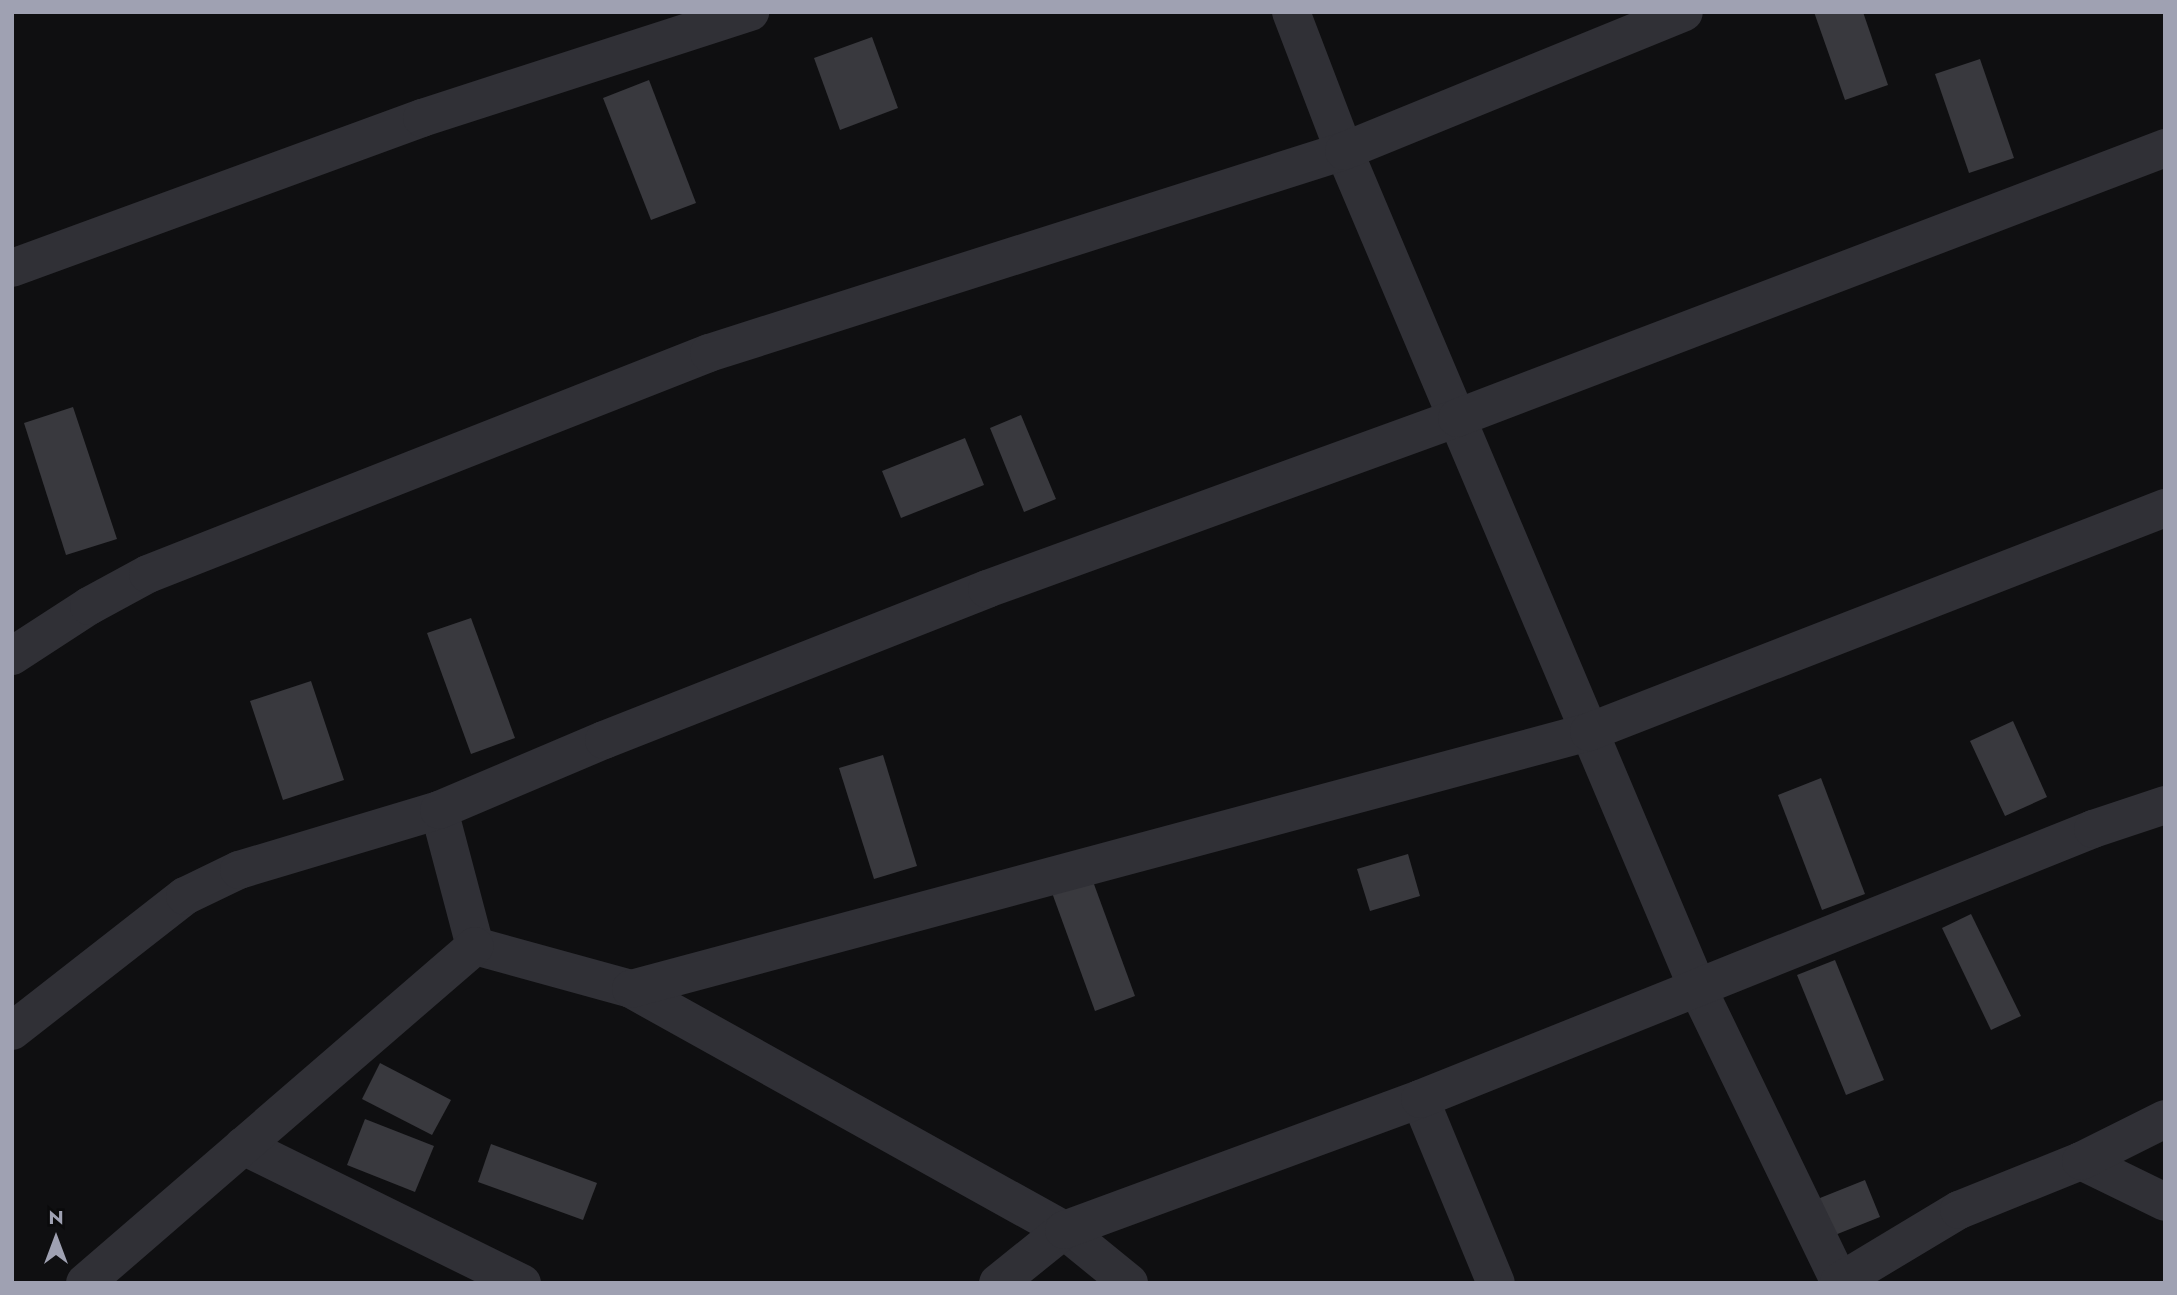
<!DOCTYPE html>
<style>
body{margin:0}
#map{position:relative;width:2177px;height:1295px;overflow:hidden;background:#0f0f11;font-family:Jost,sans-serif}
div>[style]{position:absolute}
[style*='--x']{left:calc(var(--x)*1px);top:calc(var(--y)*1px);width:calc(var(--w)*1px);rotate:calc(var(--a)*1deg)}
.building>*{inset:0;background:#39393e}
.minor>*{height:38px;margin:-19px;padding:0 19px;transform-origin:19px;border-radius:19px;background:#303036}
span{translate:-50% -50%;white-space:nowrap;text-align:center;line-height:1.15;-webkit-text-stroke:5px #0a0a0b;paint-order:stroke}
.frame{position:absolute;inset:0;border:14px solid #9fa1b2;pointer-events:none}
.north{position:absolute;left:21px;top:1204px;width:70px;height:70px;-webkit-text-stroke:5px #0a0a0b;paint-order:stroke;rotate:0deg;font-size:19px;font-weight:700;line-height:28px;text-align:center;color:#9fa1b2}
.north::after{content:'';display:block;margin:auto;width:24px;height:32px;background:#9fa1b2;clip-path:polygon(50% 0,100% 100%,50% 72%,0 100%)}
</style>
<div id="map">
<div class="building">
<i style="clip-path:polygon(1814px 12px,1863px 12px,1888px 85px,1845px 100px)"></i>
<i style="clip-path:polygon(872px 37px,898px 108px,840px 130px,814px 58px)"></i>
<i style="clip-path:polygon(1980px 59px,2014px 158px,1969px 173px,1935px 74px)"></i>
<i style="clip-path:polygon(649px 80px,696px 203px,651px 220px,603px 98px)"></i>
<i style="clip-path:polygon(73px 407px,117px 539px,66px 555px,24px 423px)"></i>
<i style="clip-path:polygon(1021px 415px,1056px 499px,1024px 512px,990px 428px)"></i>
<i style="clip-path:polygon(965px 438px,984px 485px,901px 518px,882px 471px)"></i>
<i style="clip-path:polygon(471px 618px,515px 738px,471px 754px,427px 633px)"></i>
<i style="clip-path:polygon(311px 681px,344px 780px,283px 800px,250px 701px)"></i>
<i style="clip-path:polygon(2013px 721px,2047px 797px,2005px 816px,1970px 741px)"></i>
<i style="clip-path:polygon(883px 755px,917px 866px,874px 879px,839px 768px)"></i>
<i style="clip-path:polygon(1821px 778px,1865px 894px,1822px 910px,1778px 795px)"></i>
<i style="clip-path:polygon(1408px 854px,1420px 896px,1370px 911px,1357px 869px)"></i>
<i style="clip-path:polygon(1091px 876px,1135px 996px,1095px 1011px,1051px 890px)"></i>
<i style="clip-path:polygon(1971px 914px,2021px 1016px,1991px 1030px,1942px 928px)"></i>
<i style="clip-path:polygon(1835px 960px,1884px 1080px,1846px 1095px,1797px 975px)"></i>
<i style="clip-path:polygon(380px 1063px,451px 1100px,432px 1135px,362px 1099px)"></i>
<i style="clip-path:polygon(365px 1119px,434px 1146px,415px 1192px,347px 1165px)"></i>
<i style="clip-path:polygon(491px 1144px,597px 1183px,583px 1220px,478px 1182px)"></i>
<i style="clip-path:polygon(1865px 1180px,1880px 1217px,1830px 1237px,1815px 1200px)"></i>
</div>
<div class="minor">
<i style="--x:1291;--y:12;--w:149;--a:69.1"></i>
<i style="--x:1344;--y:151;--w:910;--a:67.1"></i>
<i style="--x:1698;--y:989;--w:326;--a:64.2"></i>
<i style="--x:12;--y:268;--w:437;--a:-20.1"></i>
<i style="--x:422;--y:118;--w:345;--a:-17.9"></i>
<i style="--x:12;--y:656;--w:92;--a:-33"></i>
<i style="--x:89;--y:606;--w:67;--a:-28.5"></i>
<i style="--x:148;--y:574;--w:603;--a:-21.5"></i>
<i style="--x:709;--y:353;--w:666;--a:-17.65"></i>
<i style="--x:1344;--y:151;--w:367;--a:-22.2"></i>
<i style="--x:439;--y:810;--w:141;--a:75.2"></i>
<i style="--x:475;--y:946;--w:162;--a:15.4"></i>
<i style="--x:631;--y:989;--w:496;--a:29.1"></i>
<i style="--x:1064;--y:1230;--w:84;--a:39.2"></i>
<i style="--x:631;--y:989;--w:992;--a:-15.02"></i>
<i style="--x:1589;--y:732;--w:618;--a:-21.25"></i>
<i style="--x:12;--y:1031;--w:219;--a:-38"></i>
<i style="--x:185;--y:896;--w:60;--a:-25.7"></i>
<i style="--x:239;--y:870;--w:209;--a:-16.7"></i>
<i style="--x:439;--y:810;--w:179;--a:-23"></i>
<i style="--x:604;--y:740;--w:412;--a:-21.5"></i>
<i style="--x:987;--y:589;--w:500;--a:-19.99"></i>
<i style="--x:1457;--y:418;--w:758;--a:-20.87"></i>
<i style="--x:1420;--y:1099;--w:199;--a:67.6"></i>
<i style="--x:243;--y:1146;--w:311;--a:26.2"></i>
<i style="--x:2081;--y:1161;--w:93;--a:26"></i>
<i style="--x:1839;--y:1282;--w:140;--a:-31"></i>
<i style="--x:1959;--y:1210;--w:131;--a:-21.9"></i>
<i style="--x:2081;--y:1161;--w:94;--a:-26.6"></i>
<i style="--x:85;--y:1283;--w:515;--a:-40.83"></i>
<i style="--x:998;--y:1283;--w:85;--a:-38.8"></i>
<i style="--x:1064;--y:1230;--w:379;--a:-20.2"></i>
<i style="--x:1420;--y:1099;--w:725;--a:-21.86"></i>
<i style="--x:2093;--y:829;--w:76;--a:-18.4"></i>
</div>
<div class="frame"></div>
<div class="north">N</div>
</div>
